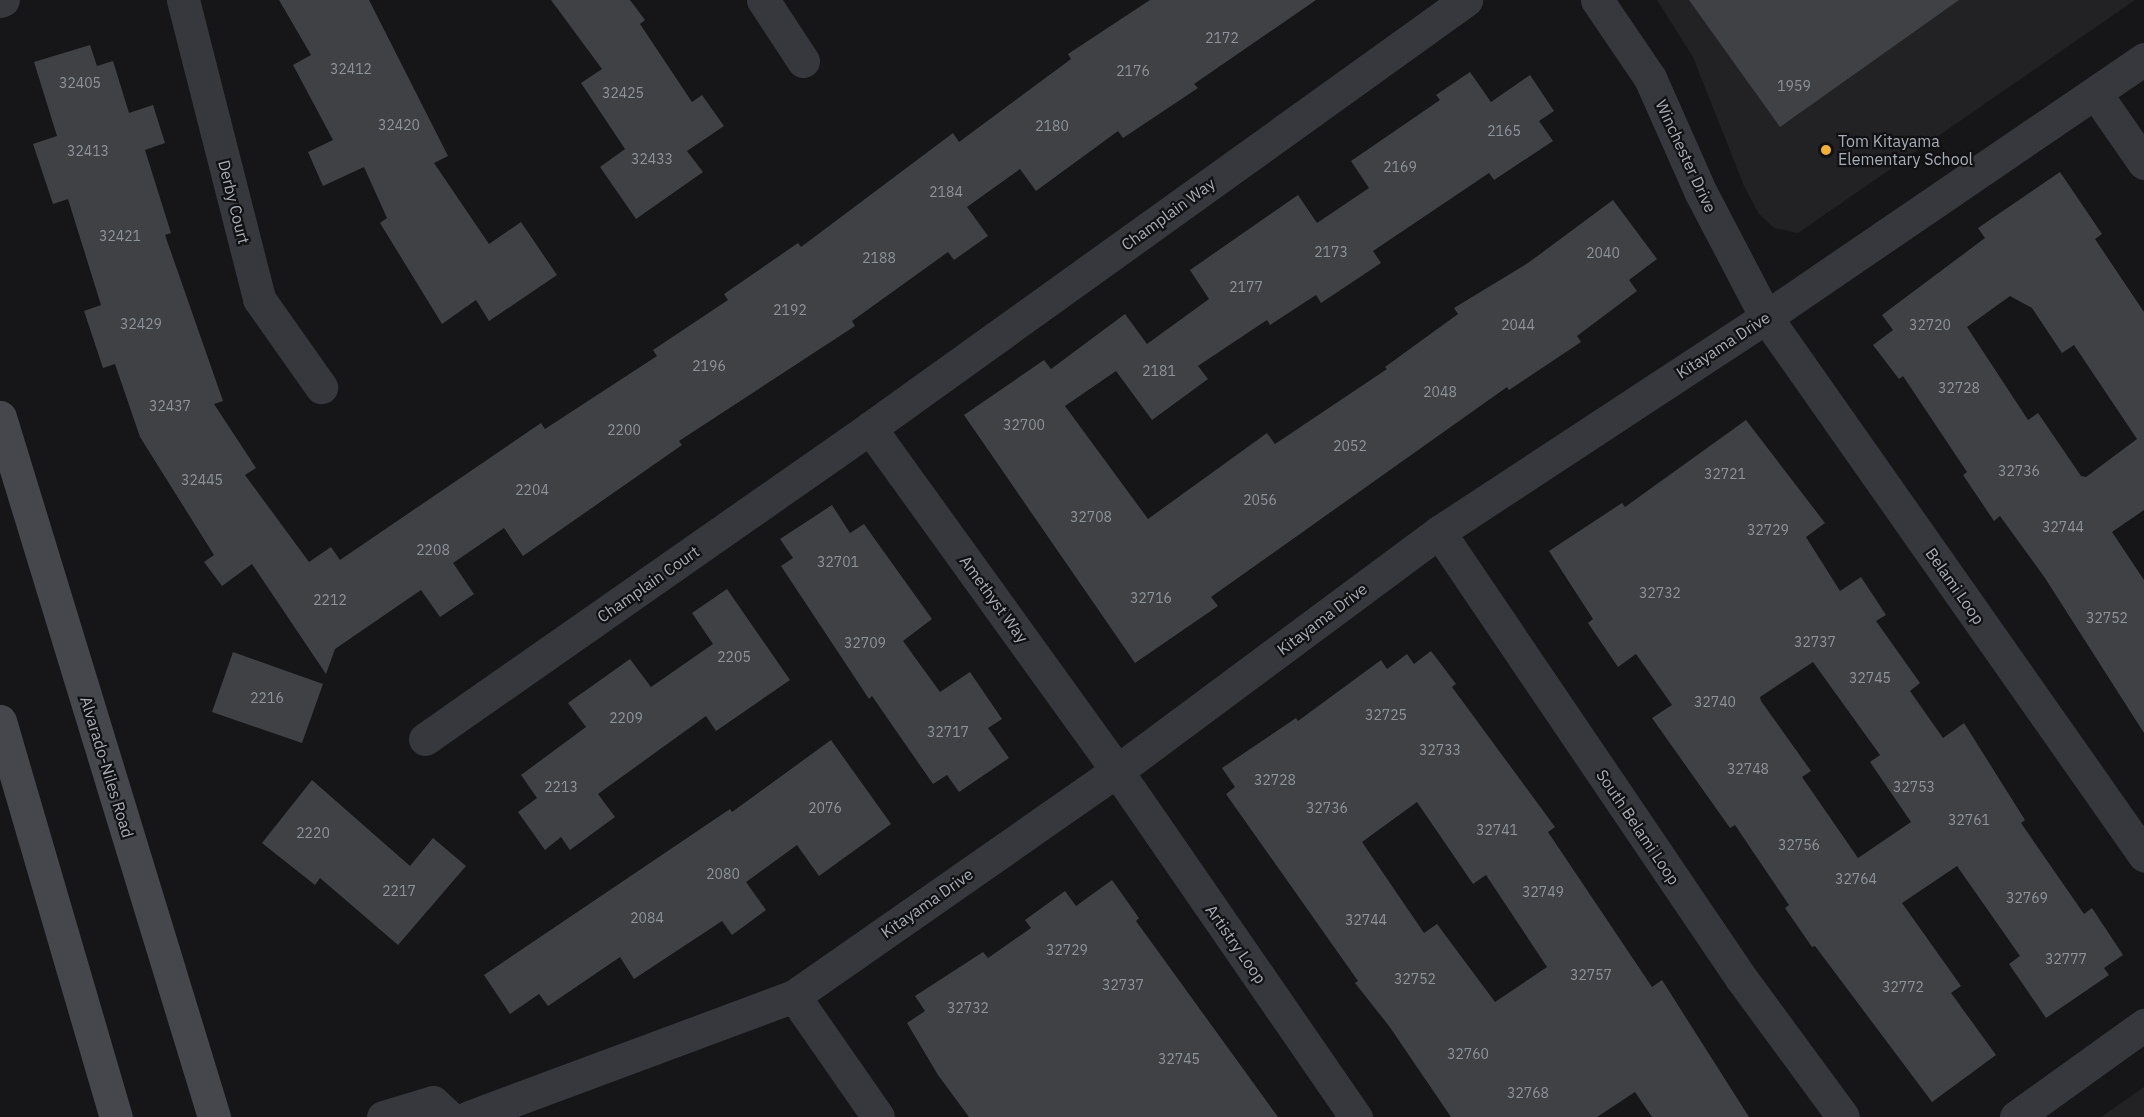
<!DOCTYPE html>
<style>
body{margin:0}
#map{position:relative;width:2144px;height:1117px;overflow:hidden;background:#161618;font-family:"IBM Plex Sans",sans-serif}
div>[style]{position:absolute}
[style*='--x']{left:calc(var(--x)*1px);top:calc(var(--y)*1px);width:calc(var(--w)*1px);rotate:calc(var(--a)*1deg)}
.built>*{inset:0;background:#222225}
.building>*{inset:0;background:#404145}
.minor>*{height:33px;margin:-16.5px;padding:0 16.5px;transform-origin:16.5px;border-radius:16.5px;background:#37383d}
.secondary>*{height:33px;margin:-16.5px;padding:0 16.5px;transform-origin:16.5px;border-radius:16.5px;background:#45474d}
.dots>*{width:16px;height:16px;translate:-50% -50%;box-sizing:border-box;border:3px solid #111113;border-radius:50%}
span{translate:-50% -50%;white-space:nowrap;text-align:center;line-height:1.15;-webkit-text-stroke:4.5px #111113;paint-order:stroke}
.number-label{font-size:14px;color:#8e929b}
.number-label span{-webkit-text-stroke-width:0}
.poi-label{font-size:16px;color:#a8adb8}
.left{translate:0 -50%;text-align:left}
.street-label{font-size:16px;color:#a8adb8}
</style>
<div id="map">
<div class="built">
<i style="clip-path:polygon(1657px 0,2135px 0,1798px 233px,1774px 228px,1759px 214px,1744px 186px,1693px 57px)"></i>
<i style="clip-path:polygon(2144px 1087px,2144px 1117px,2101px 1117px)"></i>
</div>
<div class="building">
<i style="clip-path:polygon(279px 0,369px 0,448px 156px,434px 163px,489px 244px,521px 222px,557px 275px,489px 321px,476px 300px,442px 324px,380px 223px,387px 218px,364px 167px,323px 186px,308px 152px,333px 140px,293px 65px,311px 55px)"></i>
<i style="clip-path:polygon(551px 0,630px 0,645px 20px,640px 24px,692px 102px,702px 95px,724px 126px,687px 151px,703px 172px,636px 219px,600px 167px,625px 149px,581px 83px,602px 69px)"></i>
<i style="clip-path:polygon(1150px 0,1316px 0,1194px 84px,1198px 88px,1123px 138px,1118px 131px,1036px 191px,1020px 169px,967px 207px,988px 236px,954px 260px,948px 252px,852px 321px,855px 326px,679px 441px,682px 445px,523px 556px,504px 528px,453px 563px,474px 594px,440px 617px,421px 590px,335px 649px,326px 674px,252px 564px,222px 586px,204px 562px,214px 555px,140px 437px,115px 364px,103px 368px,84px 311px,101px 305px,68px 199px,53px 204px,33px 144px,57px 136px,34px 62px,90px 45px,97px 66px,113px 61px,129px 113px,153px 105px,165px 143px,145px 150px,171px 233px,165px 235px,223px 401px,214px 404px,256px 468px,245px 475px,309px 562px,331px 547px,340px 560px,541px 423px,545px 429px,657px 356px,653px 350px,728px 300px,724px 294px,798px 243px,801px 247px,953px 133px,959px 142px,1071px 59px,1068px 54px)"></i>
<i style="clip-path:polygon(1689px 0,1959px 0,1780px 127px)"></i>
<i style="clip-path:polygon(1470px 72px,1491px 102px,1530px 75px,1554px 111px,1539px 121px,1553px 141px,1494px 180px,1489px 173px,1373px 251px,1381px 263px,1321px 303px,1316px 295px,1270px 325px,1267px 320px,1198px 366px,1208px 379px,1152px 420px,1116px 371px,1065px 406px,1148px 519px,1267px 433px,1275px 444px,1387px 369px,1385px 367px,1458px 314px,1454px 308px,1528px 263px,1613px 200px,1657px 259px,1629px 280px,1637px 291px,1577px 336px,1581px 342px,1509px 390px,1507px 387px,1211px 597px,1218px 606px,1135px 663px,964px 415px,1044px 360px,1051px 369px,1125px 314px,1147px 344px,1209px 299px,1190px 270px,1298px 195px,1317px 223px,1369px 188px,1351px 161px,1440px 100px,1436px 95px)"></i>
<i style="clip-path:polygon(evenodd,2060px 172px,2102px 234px,2095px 239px,2144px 312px,2144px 510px,2112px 532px,2144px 580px,2144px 733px,2045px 578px,2000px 516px,1994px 521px,1963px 475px,1967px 472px,1903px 376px,1899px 379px,1873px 345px,1893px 330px,1882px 315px,1985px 238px,1978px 228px,2060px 172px,2010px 296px,2032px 308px,2062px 353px,2074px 345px,2137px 439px,2086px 477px,2081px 476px,2038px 413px,2028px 420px,1967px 327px,2010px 296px)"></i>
<i style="clip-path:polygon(evenodd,1746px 420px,1825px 523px,1806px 537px,1840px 591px,1861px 577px,1886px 615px,1876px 621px,1920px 683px,1910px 691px,1943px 738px,1964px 723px,2025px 820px,2021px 823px,2084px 914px,2092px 908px,2123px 955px,2104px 968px,2109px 975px,2046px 1018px,2009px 964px,2020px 956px,1957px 866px,1902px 903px,1961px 986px,1951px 993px,1996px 1055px,1932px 1102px,1815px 946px,1812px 947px,1785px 908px,1789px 905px,1735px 825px,1730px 828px,1652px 718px,1672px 705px,1636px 654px,1618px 667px,1588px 623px,1593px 619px,1549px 551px,1622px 503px,1625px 507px,1746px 420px,1813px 662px,1880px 755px,1870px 762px,1911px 822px,1858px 858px,1802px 777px,1811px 771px,1761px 701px,1760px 697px,1813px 662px)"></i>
<i style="clip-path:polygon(832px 505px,850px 533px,864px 524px,932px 619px,903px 641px,940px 692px,970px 672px,1002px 719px,988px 728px,1009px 758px,959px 792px,947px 775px,933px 784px,872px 696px,869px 699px,781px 566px,793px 558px,780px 539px)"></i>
<i style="clip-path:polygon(727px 589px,790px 680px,716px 731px,706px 716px,598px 794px,615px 817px,570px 850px,561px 837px,545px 850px,518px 812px,537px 798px,521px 775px,586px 727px,568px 703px,630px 659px,651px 687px,713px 644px,692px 613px)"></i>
<i style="clip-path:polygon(evenodd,1431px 651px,1456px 684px,1452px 687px,1555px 827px,1548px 832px,1652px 987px,1662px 980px,1749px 1117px,1652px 1117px,1635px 1092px,1597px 1117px,1451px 1117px,1389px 1026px,1355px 983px,1358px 981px,1226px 794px,1235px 787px,1222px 768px,1296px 718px,1298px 721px,1381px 660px,1387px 669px,1407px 654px,1414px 664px,1431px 651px,1417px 802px,1473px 884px,1486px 875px,1547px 967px,1495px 1002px,1437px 924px,1424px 933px,1362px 842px,1417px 802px)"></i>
<i style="clip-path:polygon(233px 652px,323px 684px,302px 743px,212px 712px)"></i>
<i style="clip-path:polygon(831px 740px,891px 824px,819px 876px,797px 845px,746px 882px,766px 910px,732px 935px,722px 921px,634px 979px,620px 957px,548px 1006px,539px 994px,510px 1014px,484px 975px,730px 809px,732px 812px)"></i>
<i style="clip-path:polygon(312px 780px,410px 866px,433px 838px,466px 866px,398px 945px,320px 878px,315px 885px,262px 843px)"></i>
<i style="clip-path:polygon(1112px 880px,1139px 918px,1136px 921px,1278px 1117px,969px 1117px,938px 1075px,907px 1023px,925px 1011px,915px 996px,983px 952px,988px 958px,1031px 928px,1025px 920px,1065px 891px,1076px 906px)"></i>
</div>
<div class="minor">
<i style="--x:183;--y:0;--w:309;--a:75.7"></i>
<i style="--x:259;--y:299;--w:108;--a:54.8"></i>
<i style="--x:763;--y:0;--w:73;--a:56.7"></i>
<i style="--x:1597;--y:0;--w:94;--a:55.8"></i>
<i style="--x:1650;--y:78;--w:124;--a:66.1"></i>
<i style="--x:1700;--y:191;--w:142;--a:62.4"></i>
<i style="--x:1766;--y:317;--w:658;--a:54.91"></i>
<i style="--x:0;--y:1;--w:3;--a:-18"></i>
<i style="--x:2096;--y:94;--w:84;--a:55.2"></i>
<i style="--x:870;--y:428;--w:423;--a:54.2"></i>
<i style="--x:1117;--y:771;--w:421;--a:55.4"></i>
<i style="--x:1439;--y:532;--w:539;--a:55.9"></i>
<i style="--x:1741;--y:978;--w:172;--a:53.7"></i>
<i style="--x:425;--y:739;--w:543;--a:-34.95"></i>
<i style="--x:870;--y:428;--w:734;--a:-35.68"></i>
<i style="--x:794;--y:996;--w:147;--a:55.2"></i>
<i style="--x:383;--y:1117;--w:52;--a:-16.7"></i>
<i style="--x:433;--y:1102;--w:22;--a:43"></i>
<i style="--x:469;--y:1117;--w:347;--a:-20.4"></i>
<i style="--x:794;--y:996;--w:394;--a:-34.9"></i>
<i style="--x:1117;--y:771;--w:401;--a:-36.6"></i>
<i style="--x:1439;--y:532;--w:391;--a:-33.3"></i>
<i style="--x:1766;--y:317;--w:458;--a:-34.3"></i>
<i style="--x:2016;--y:1117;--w:158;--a:-35.7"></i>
</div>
<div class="secondary">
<i style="--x:0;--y:417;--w:732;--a:73"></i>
<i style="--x:0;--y:721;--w:413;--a:73.7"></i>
</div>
<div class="dots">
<i style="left:1826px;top:150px;background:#f2b134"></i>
</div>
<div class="number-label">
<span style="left:1222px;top:38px">2172</span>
<span style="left:351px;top:69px">32412</span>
<span style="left:1133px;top:71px">2176</span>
<span style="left:80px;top:83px">32405</span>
<span style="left:1794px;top:86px">1959</span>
<span style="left:623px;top:93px">32425</span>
<span style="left:399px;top:125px">32420</span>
<span style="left:1052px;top:126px">2180</span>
<span style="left:1504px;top:131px">2165</span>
<span style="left:88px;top:151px">32413</span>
<span style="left:652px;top:159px">32433</span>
<span style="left:1400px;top:167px">2169</span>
<span style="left:946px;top:192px">2184</span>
<span style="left:120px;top:236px">32421</span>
<span style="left:1331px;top:252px">2173</span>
<span style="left:1603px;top:253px">2040</span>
<span style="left:879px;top:258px">2188</span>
<span style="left:1246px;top:287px">2177</span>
<span style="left:790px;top:310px">2192</span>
<span style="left:141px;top:324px">32429</span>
<span style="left:1518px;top:325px">2044</span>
<span style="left:1930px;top:325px">32720</span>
<span style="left:709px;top:366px">2196</span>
<span style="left:1159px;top:371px">2181</span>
<span style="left:1959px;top:388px">32728</span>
<span style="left:1440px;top:392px">2048</span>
<span style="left:170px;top:406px">32437</span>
<span style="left:1024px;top:425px">32700</span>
<span style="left:624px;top:430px">2200</span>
<span style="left:1350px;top:446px">2052</span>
<span style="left:2019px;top:471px">32736</span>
<span style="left:1725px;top:474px">32721</span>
<span style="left:202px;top:480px">32445</span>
<span style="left:532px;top:490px">2204</span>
<span style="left:1260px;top:500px">2056</span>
<span style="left:1091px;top:517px">32708</span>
<span style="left:2063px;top:527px">32744</span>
<span style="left:1768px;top:530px">32729</span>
<span style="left:433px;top:550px">2208</span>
<span style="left:838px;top:562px">32701</span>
<span style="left:1660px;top:593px">32732</span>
<span style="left:1151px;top:598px">32716</span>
<span style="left:330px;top:600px">2212</span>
<span style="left:2107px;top:618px">32752</span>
<span style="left:1815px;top:642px">32737</span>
<span style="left:865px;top:643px">32709</span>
<span style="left:734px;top:657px">2205</span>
<span style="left:1870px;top:678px">32745</span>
<span style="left:267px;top:698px">2216</span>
<span style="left:1715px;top:702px">32740</span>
<span style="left:1386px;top:715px">32725</span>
<span style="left:626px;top:718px">2209</span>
<span style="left:948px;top:732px">32717</span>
<span style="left:1440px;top:750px">32733</span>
<span style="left:1748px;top:769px">32748</span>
<span style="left:1275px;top:780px">32728</span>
<span style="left:561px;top:787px">2213</span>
<span style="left:1914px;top:787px">32753</span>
<span style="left:825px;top:808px">2076</span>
<span style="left:1327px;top:808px">32736</span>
<span style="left:1969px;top:820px">32761</span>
<span style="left:1497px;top:830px">32741</span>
<span style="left:313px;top:833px">2220</span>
<span style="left:1799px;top:845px">32756</span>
<span style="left:723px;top:874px">2080</span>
<span style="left:1856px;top:879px">32764</span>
<span style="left:399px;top:891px">2217</span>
<span style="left:1543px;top:892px">32749</span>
<span style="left:2027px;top:898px">32769</span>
<span style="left:647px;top:918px">2084</span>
<span style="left:1366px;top:920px">32744</span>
<span style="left:1067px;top:950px">32729</span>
<span style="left:2066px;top:959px">32777</span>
<span style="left:1591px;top:975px">32757</span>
<span style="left:1415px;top:979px">32752</span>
<span style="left:1123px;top:985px">32737</span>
<span style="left:1903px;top:987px">32772</span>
<span style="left:968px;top:1008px">32732</span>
<span style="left:1468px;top:1054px">32760</span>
<span style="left:1179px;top:1059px">32745</span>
<span style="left:1528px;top:1093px">32768</span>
</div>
<div class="poi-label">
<span class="left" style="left:1838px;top:150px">Tom Kitayama<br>Elementary School</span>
</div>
<div class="street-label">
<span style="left:1686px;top:156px;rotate:65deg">Winchester Drive</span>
<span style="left:234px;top:202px;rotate:76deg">Derby Court</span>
<span style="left:1168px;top:214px;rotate:-36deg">Champlain Way</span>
<span style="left:1723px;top:345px;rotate:-33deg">Kitayama Drive</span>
<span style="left:648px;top:584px;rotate:-35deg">Champlain Court</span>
<span style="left:1955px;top:586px;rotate:55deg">Belami Loop</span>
<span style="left:994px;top:599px;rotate:54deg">Amethyst Way</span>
<span style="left:1322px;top:619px;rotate:-37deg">Kitayama Drive</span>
<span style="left:107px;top:767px;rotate:73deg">Alvarado-Niles Road</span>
<span style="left:1638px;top:827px;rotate:56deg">South Belami Loop</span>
<span style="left:927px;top:903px;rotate:-35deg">Kitayama Drive</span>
<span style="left:1236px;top:944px;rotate:55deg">Artistry Loop</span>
</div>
</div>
